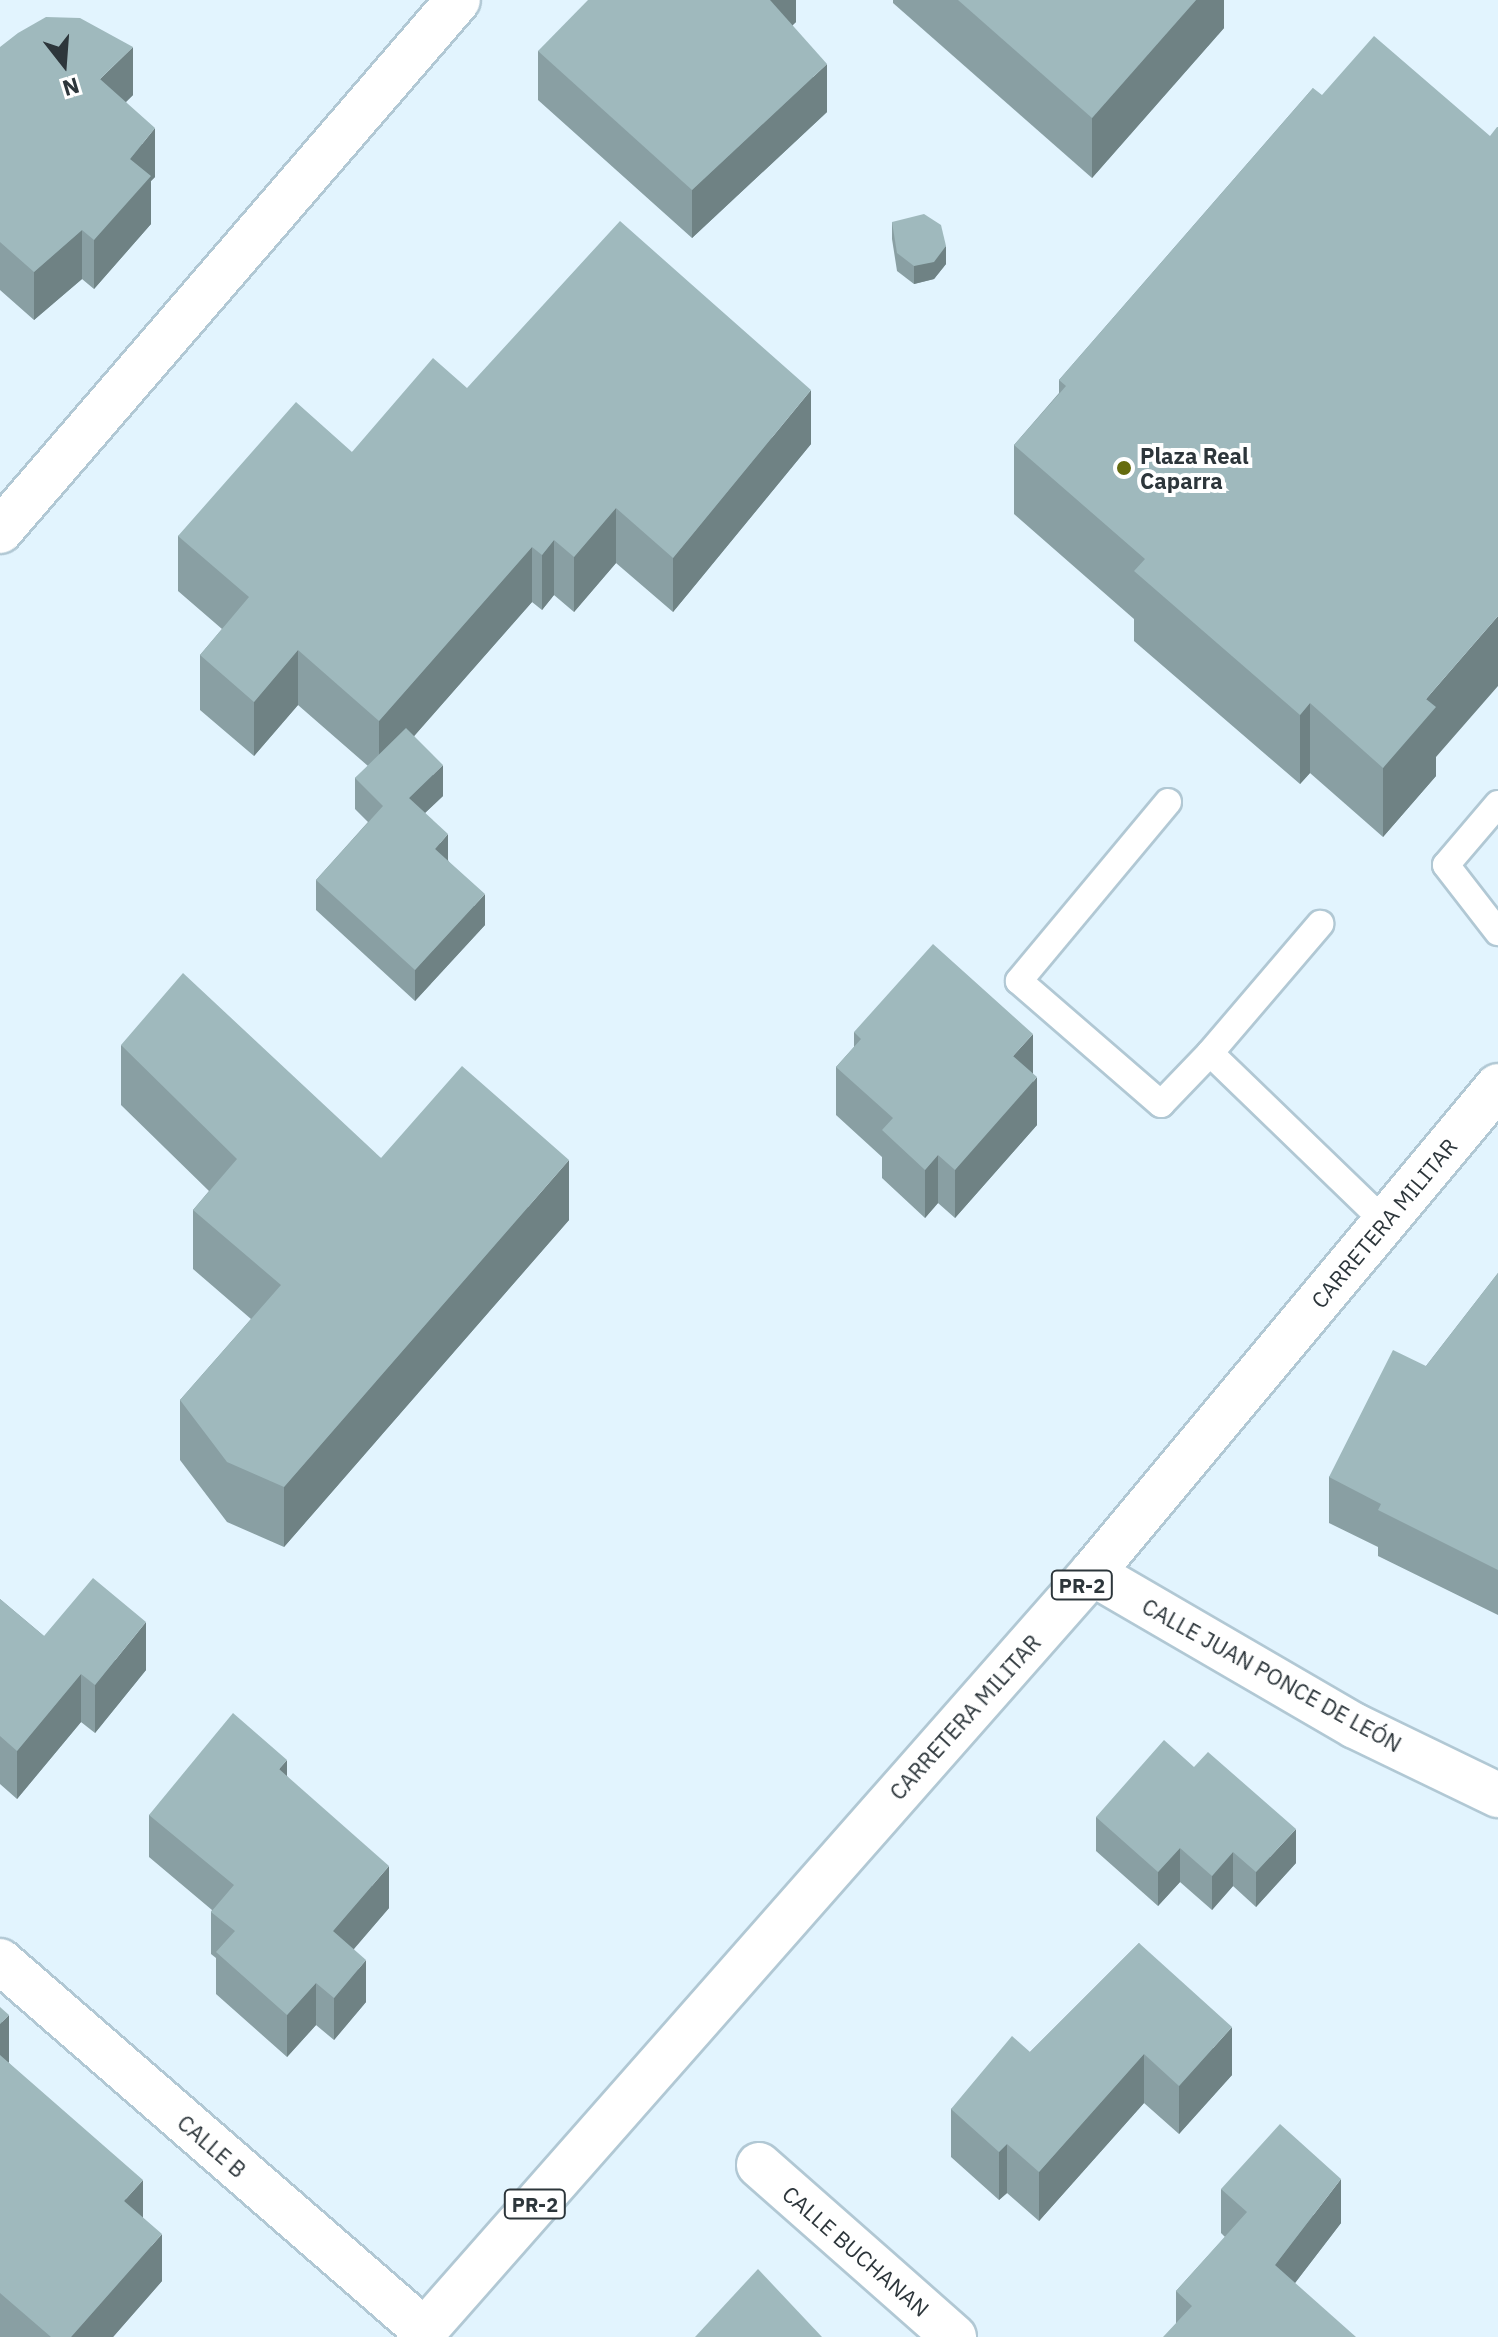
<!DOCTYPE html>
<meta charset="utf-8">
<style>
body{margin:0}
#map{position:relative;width:1498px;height:2337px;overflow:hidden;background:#e2f4fe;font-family:"IBM Plex Sans",sans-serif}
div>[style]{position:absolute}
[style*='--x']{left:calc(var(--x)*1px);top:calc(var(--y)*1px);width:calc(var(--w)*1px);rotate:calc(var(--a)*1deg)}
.roads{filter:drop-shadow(2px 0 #b1c8d4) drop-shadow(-2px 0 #b1c8d4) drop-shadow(0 2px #b1c8d4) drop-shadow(0 -2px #b1c8d4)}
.lane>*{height:26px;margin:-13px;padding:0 13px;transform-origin:13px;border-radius:13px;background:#fff}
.street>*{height:44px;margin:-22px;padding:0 22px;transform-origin:22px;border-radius:22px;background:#fff}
.primary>*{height:44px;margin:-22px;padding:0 22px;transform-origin:22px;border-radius:22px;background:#fff}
.wall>*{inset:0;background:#899fa3}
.shaded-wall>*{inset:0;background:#6f8284}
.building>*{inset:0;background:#9fb9bd}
.dots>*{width:22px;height:22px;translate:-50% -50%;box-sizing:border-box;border:4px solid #fff;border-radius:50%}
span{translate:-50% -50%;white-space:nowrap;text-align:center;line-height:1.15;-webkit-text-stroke:8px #fff;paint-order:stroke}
.shield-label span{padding:2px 6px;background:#fff;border:2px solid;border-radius:6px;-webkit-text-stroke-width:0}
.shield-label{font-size:20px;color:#2d363b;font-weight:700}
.poi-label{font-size:22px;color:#2d363b;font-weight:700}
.left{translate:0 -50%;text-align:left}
.street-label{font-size:22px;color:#2d363b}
.north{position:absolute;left:24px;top:24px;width:80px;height:80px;-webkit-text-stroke:6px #fff;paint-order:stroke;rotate:163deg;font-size:22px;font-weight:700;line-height:32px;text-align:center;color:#2d363b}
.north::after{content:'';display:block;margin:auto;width:28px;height:36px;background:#2d363b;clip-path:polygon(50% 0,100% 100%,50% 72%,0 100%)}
</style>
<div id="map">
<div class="roads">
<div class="lane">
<i style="--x:1168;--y:802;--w:233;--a:129.8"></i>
<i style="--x:1019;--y:981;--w:188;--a:40.9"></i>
<i style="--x:1161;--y:1104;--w:71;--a:-46.1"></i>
<i style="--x:1210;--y:1053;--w:243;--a:44"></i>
<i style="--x:1498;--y:804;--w:80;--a:130.4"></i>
<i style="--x:1446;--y:865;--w:85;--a:52.2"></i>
<i style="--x:1210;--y:1053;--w:170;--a:-49.5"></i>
</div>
<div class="street">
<i style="--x:0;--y:531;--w:701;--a:-49.22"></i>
<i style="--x:1092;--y:1573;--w:304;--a:30.2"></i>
<i style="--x:1355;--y:1726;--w:159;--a:25.8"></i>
<i style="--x:0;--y:1961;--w:562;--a:41.03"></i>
<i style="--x:759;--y:2165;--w:260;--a:41.4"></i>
</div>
<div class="primary">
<i style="--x:419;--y:2337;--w:1018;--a:-48.62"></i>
<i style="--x:1092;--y:1573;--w:634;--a:-50.18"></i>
</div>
</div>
<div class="wall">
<i style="clip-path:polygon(796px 0,796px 22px,792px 25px,827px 112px,692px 238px,538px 100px,538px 51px)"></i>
<i style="clip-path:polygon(893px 0,1224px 0,1224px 28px,1092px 178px,893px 3px)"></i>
<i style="clip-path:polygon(0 47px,133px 95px,126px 102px,155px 177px,151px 181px,151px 224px,94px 289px,82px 279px,34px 320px,0 290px)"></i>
<i style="clip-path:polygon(1313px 88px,1436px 757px,1436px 776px,1383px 837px,1310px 773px,1300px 784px,1134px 641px,1134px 619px,1014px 514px,1014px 445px,1059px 393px,1059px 380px)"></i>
<i style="clip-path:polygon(892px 222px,946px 264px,934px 279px,914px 284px,897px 271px,892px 239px)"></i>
<i style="clip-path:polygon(467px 388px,811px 444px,673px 612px,616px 563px,574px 612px,554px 595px,542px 610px,532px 602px,414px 736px,443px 796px,425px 813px,448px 860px,485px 925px,415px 1001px,316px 910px,316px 880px,368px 822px,355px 809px,355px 778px,368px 766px,298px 705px,254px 756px,200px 710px,200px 655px,222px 629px,178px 591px,178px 536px,352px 452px)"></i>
<i style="clip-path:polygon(854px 1032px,1033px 1074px,1037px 1125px,955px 1218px,938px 1203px,925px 1218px,882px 1178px,882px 1157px,836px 1115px,836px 1067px,854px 1047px)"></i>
<i style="clip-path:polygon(121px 1045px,381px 1158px,569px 1220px,284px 1547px,227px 1522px,180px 1460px,180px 1400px,251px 1319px,193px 1269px,193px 1210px,209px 1191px,121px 1105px)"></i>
<i style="clip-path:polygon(1498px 1273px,1498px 1615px,1378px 1556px,1378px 1547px,1329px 1523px,1329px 1477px,1426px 1366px)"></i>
<i style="clip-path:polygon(0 1599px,44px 1636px,146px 1670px,95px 1733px,81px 1722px,17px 1799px,0 1784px)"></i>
<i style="clip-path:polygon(287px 1776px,389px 1908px,354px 1949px,366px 2002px,334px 2040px,316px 2025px,287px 2057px,216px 1994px,216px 1958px,211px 1954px,211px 1912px,212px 1910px,149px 1857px,149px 1815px)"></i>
<i style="clip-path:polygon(1096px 1817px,1296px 1863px,1256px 1907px,1233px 1886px,1212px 1910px,1180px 1882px,1158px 1906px,1096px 1851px)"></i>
<i style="clip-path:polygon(1139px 1943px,1232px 2075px,1179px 2134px,1144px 2103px,1039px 2221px,1007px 2193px,999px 2200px,951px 2157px,951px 2109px,1030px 2052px)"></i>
<i style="clip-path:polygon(0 2007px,8px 2062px,143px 2218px,162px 2281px,113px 2337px,0 2337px)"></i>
<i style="clip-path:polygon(1221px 2189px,1341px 2223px,1295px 2283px,1176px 2324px,1176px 2291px,1225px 2237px,1221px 2233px)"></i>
</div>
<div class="shaded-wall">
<i style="clip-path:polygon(770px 0,796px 0,796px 22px,770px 48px)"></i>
<i style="clip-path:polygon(1196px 0,1224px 0,1224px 28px,1092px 178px,1092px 118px)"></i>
<i style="clip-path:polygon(133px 47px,133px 95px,100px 127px,100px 79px)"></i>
<i style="clip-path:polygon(827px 64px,827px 112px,692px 238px,692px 190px)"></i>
<i style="clip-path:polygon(155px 128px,155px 177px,151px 181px,151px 224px,94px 289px,94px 240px,130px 159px)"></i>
<i style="clip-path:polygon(82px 230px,82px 279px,34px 320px,34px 272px)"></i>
<i style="clip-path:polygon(946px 246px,946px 264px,934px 279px,914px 284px,914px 266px)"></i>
<i style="clip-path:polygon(811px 390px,811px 444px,673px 612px,673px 558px)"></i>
<i style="clip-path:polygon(616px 508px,616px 563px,574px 612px,574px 557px)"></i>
<i style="clip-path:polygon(554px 540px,554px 595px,542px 610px,542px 555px)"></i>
<i style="clip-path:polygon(532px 547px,532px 602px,379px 776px,379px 721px)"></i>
<i style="clip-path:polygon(1498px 616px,1498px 686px,1436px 757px,1436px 776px,1383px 837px,1383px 768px,1426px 699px)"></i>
<i style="clip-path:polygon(298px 650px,298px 705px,254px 756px,254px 702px)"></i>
<i style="clip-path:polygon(1310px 703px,1310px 773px,1300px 784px,1300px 715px)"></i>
<i style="clip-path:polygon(443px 765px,443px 796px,409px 828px,409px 798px)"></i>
<i style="clip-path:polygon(448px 834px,448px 864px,435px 849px)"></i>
<i style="clip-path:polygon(485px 894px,485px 925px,415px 1001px,415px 970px)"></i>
<i style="clip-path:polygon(1033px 1034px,1033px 1082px,1037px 1077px,1037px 1125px,955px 1218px,955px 1170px,1013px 1056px)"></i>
<i style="clip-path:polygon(938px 1155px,938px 1203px,925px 1218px,925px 1170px)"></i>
<i style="clip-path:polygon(569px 1160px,569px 1220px,284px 1547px,284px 1487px)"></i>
<i style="clip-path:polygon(146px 1622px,146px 1670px,95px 1733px,95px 1685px)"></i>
<i style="clip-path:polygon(81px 1674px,81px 1722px,17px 1799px,17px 1751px)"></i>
<i style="clip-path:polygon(287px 1760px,287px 1802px,279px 1769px)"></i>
<i style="clip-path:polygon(1296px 1829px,1296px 1863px,1256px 1907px,1256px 1872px)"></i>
<i style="clip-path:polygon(1180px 1848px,1180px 1882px,1158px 1906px,1158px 1872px)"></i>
<i style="clip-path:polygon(1233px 1852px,1233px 1886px,1212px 1910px,1212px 1876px)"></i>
<i style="clip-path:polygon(389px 1866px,389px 1908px,333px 1973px,333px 1931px)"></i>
<i style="clip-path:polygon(366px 1960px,366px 2002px,334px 2040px,334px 1998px)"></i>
<i style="clip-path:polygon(316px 1983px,316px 2025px,287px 2057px,287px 2015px)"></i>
<i style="clip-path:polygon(9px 2015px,9px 2062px,0 2072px,0 2024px)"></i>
<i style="clip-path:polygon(1232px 2027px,1232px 2075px,1179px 2134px,1179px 2086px)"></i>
<i style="clip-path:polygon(1144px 2054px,1144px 2103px,1039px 2221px,1039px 2172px)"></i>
<i style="clip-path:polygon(1007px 2144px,1007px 2193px,999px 2200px,999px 2152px)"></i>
<i style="clip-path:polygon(1341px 2179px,1341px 2223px,1275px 2309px,1275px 2265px)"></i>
<i style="clip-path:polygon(143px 2180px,143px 2227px,124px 2201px)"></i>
<i style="clip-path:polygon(162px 2234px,162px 2281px,113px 2337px,71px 2337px)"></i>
</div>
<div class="building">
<i style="clip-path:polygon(588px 0,770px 0,827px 64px,692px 190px,538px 51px)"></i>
<i style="clip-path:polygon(958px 0,1196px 0,1092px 118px)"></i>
<i style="clip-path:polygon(46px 17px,80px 18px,133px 47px,100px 79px,155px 128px,130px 159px,151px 176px,94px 240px,82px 230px,34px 272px,0 242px,0 47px,18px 33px)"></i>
<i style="clip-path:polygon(1374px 36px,1490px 136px,1497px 127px,1498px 127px,1498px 616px,1426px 699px,1436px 707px,1383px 768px,1310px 703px,1300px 715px,1134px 571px,1145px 559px,1014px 445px,1066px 386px,1059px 380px,1313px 88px,1322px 95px)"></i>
<i style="clip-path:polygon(924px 214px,941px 225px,946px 246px,934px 262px,914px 266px,897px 253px,892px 222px)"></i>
<i style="clip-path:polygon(620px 221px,811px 390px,673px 558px,616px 508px,574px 557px,554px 540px,542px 555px,532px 547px,379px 721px,298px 650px,254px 702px,200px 655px,249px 597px,178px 536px,296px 402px,352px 452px,433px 358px,467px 388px)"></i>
<i style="clip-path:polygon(406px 728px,443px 765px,409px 798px,448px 834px,435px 849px,485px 894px,415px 970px,316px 880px,383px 806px,355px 778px)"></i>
<i style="clip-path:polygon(933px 944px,1033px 1034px,1013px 1056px,1037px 1077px,955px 1170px,938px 1155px,925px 1170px,882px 1130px,893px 1118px,836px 1067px,861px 1039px,854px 1032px)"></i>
<i style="clip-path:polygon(183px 973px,381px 1158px,462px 1066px,569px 1160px,284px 1487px,227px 1462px,180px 1400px,281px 1285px,193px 1210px,237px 1159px,121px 1045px)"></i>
<i style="clip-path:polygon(1498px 1273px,1498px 1570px,1378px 1510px,1381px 1504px,1329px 1477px,1393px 1350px,1426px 1366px)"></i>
<i style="clip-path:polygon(93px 1578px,146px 1622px,95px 1685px,81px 1674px,17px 1751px,0 1736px,0 1599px,44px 1636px)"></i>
<i style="clip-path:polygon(233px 1713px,287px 1760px,279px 1769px,389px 1866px,333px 1931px,366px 1960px,334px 1998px,316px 1983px,287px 2015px,216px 1952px,235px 1931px,211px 1912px,234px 1885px,149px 1815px)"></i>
<i style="clip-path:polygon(1164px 1740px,1194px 1767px,1208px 1752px,1296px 1829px,1256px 1872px,1233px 1852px,1212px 1876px,1180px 1848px,1158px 1872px,1096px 1817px)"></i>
<i style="clip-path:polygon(1139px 1943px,1232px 2027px,1179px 2086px,1144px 2054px,1039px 2172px,1007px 2144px,999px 2152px,951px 2109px,1012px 2036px,1030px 2052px)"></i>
<i style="clip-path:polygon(0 2007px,9px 2015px,0 2024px)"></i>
<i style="clip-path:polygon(0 2055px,143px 2180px,124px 2201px,162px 2234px,71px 2337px,51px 2337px,0 2293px)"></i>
<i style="clip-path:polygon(1280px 2124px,1341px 2179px,1275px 2265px,1356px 2337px,1163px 2337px,1192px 2306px,1176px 2291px,1247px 2212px,1221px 2189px)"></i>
<i style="clip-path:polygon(758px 2269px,822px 2337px,695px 2337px)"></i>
</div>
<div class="dots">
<i style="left:1124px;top:468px;background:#656b0e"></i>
</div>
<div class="shield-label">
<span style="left:1082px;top:1585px">PR-2</span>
<span style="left:535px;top:2204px">PR-2</span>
</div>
<div class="poi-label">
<span class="left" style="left:1140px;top:468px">Plaza Real<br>Caparra</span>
</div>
<div class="street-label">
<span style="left:1384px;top:1223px;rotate:-50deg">CARRETERA MILITAR</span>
<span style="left:1272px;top:1675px;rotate:29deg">CALLE JUAN PONCE DE LEÓN</span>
<span style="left:965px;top:1717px;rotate:-48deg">CARRETERA MILITAR</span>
<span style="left:212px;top:2146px;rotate:41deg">CALLE B</span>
<span style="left:856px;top:2251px;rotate:41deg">CALLE BUCHANAN</span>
</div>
<div class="north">N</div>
</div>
